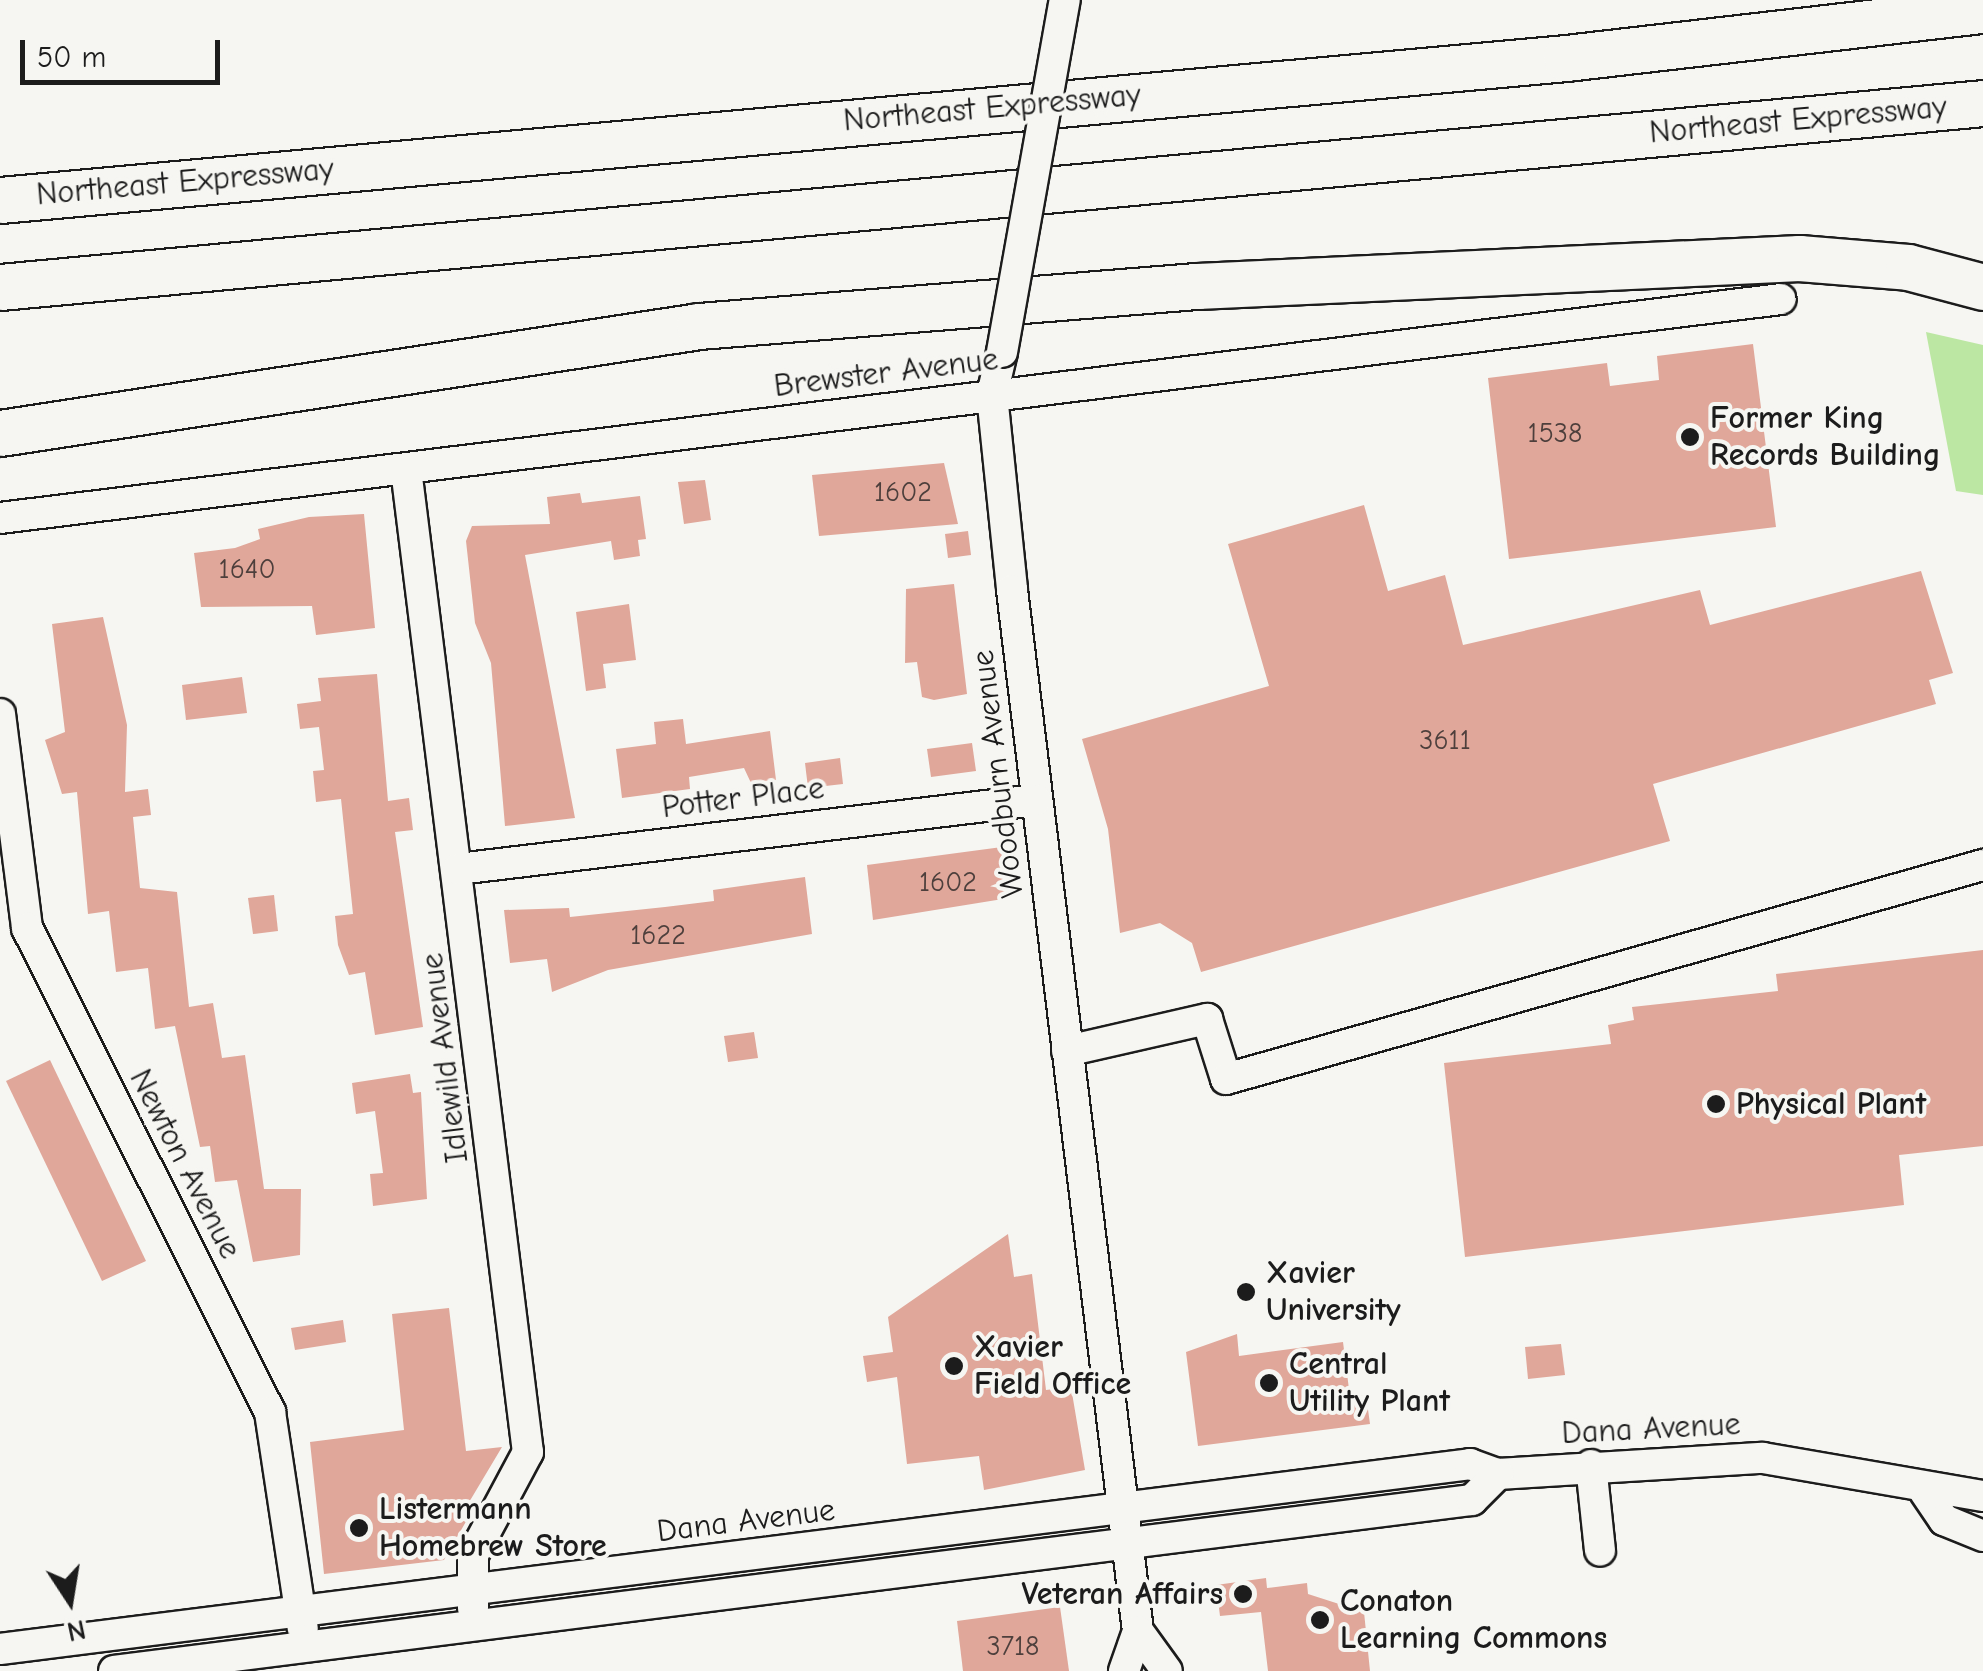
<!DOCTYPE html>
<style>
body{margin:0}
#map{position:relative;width:1983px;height:1671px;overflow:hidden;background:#f6f6f2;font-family:"Comic Neue",sans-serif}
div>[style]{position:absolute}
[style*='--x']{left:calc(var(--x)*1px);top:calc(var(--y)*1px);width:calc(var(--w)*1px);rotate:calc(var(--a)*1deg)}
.green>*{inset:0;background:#bce7a3}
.building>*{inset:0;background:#e0a79a}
.roads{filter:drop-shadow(2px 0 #1c1c1c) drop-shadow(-2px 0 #1c1c1c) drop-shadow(0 2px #1c1c1c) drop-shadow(0 -2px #1c1c1c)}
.minor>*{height:30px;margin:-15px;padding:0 15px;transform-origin:15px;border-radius:15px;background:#f6f6f2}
.highway>*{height:45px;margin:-22.5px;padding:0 22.5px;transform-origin:22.5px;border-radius:22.5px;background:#f6f6f2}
.bridges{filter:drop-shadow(2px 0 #1c1c1c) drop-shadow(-2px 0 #1c1c1c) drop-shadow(0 2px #1c1c1c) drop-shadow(0 -2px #1c1c1c)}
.minor-bridge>*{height:30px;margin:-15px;padding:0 15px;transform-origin:15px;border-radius:15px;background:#f6f6f2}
.dots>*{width:28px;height:28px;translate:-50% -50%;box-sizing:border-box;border:5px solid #f6f6f2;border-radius:50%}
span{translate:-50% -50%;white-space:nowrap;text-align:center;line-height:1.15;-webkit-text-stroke:8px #f6f6f2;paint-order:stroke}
.number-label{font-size:28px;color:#4d3f3c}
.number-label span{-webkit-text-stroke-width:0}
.street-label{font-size:32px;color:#1c1c1c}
.poi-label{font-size:32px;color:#1c1c1c;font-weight:700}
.left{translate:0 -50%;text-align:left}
.right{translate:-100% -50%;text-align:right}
.north{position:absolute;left:20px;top:1551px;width:100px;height:100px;-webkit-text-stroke:8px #f6f6f2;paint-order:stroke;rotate:168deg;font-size:28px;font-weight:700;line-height:40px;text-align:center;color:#1c1c1c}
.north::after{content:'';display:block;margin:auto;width:35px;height:45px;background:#1c1c1c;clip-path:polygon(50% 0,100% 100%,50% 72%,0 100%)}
.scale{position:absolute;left:20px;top:40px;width:200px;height:45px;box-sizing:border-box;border:5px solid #1c1c1c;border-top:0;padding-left:12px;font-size:30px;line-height:35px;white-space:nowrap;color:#1c1c1c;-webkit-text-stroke:8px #f6f6f2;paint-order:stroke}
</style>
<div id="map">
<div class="green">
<i style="clip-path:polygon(1926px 332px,1983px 345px,1983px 495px,1956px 491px)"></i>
</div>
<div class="building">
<i style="clip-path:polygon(1753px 344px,1776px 527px,1509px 559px,1488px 378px,1607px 363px,1610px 386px,1659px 380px,1657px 356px)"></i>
<i style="clip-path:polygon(944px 463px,958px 524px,819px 536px,812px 475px)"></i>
<i style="clip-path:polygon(705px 480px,711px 520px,684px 524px,678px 482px)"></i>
<i style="clip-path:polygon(580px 493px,582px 503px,640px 496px,646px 539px,638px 540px,640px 556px,614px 560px,611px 541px,525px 555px,575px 818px,505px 826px,491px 663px,475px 623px,466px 541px,472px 526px,550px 524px,547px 497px)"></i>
<i style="clip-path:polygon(1364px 505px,1388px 591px,1445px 575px,1463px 645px,1700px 590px,1710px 625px,1921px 571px,1953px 673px,1929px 680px,1936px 704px,1653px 784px,1670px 841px,1201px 972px,1192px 943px,1160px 923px,1120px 933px,1108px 829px,1082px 739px,1269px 686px,1228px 544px)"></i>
<i style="clip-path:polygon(364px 514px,375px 628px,316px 635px,312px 606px,201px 607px,194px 553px,235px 548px,260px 539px,258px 529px,309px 517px)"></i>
<i style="clip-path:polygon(968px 531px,971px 555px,948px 558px,945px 534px)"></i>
<i style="clip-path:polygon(954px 584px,967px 694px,934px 700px,922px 697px,917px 662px,905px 663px,906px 589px)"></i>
<i style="clip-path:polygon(629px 604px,636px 660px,603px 664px,606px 688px,586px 691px,576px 612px)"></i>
<i style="clip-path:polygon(103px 617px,127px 725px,125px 792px,148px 789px,151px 815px,133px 817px,140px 888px,177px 892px,189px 1007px,213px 1003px,222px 1058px,245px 1055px,264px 1189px,301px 1189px,300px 1255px,253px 1262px,237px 1180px,215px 1182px,210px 1146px,200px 1147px,175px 1026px,155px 1029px,148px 968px,116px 972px,109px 911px,88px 914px,77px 792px,62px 794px,45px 740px,65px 732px,52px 624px)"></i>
<i style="clip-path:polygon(377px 674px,388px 801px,409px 798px,413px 830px,395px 832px,423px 1027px,375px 1035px,365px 972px,349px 975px,338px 945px,335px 916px,353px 914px,341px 799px,316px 802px,313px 771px,324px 770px,319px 727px,300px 729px,297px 704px,321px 701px,318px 678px)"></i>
<i style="clip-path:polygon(242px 677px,247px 713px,186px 720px,182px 685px)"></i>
<i style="clip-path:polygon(683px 719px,686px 744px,770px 731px,776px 780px,751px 783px,744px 768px,689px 777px,690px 789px,622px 798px,616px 749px,656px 744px,654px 722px)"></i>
<i style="clip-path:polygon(972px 743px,976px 771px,931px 777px,927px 749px)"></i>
<i style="clip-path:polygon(840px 758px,843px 784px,808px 788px,805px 763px)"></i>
<i style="clip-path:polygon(1002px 847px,1009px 898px,873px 920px,867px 865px)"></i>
<i style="clip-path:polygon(805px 877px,812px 934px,608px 970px,552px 992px,547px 959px,510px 963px,504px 910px,569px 908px,570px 917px,665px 907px,714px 901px,713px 890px)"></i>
<i style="clip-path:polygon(274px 895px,278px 931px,253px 934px,248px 898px)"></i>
<i style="clip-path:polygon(1983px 950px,1983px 1146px,1899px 1155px,1904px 1205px,1465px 1257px,1444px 1063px,1611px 1044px,1608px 1025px,1634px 1020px,1632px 1007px,1778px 991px,1776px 974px)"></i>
<i style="clip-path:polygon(754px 1032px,758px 1058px,728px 1062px,724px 1036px)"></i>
<i style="clip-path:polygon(50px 1060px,146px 1261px,102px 1281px,6px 1081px)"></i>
<i style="clip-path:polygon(410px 1074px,413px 1093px,421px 1092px,427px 1199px,373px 1206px,370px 1174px,383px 1173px,375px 1111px,356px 1114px,352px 1083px)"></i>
<i style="clip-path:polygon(1008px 1234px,1014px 1277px,1032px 1274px,1046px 1390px,1071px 1387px,1085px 1470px,984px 1490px,979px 1456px,907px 1464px,897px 1377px,867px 1382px,863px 1356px,893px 1352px,888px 1317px)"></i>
<i style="clip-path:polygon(449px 1308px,466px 1451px,502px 1447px,462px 1514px,468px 1518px,444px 1560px,324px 1574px,310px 1442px,404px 1430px,392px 1314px)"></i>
<i style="clip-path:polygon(343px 1320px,346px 1342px,295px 1350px,291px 1328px)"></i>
<i style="clip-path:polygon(1237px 1334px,1239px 1356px,1343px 1342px,1350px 1397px,1366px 1395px,1370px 1424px,1198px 1446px,1186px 1352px)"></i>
<i style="clip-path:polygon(1561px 1344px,1565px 1375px,1528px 1379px,1525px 1347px)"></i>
<i style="clip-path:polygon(1266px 1578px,1267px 1588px,1307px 1583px,1308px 1594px,1364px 1612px,1370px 1671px,1268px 1671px,1261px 1612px,1220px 1616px,1216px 1585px)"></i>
<i style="clip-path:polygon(1060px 1607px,1069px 1671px,963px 1671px,957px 1621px)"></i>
</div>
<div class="roads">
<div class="minor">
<i style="--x:1002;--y:352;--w:44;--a:103.1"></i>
<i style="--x:992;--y:395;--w:196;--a:84.1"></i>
<i style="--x:1012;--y:590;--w:1049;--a:83.1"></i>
<i style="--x:406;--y:469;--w:991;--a:82.93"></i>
<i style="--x:528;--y:1452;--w:117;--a:118.1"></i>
<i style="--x:473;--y:1555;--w:53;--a:90"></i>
<i style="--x:0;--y:518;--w:1794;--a:-7.01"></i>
<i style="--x:0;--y:714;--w:216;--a:82.8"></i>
<i style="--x:27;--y:928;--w:542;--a:63.34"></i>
<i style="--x:270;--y:1412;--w:219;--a:81.4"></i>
<i style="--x:458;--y:869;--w:582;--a:-6.81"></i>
<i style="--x:1067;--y:1051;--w:144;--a:-12.9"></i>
<i style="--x:1207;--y:1019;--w:63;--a:72.4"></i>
<i style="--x:1226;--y:1079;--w:787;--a:-15.79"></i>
<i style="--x:1591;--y:1465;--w:86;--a:84"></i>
<i style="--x:1925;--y:1492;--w:34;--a:56"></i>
<i style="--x:1944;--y:1520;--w:42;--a:22.3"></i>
<i style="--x:0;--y:1649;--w:1482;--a:-7.17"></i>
<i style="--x:1470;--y:1464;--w:30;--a:20"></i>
<i style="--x:1498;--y:1474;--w:265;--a:-3.5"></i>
<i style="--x:1763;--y:1458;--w:223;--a:9.8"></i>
<i style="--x:114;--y:1671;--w:1369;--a:-7.18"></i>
<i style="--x:1472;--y:1500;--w:37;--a:-45"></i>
<i style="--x:1124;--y:1671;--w:42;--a:-70.7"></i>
<i style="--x:1138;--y:1631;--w:49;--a:54.1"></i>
</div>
<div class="highway">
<i style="--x:0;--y:200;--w:1572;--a:-5.18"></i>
<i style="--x:1566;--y:58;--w:420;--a:-6.6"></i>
<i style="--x:0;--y:287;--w:1992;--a:-5.3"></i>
<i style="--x:0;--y:433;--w:707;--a:-8.7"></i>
<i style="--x:699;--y:326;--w:500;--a:-4.6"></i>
<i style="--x:1197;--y:286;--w:603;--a:-2.66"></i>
<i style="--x:1799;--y:258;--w:109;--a:4.7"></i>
<i style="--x:1908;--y:267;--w:78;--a:14.9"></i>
</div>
</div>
<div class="bridges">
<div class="minor-bridge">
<i style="--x:1002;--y:352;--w:358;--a:-79.9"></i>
</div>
</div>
<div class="dots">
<i style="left:1690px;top:437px;background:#1c1c1c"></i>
<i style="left:1716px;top:1104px;background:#1c1c1c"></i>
<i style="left:1246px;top:1292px;background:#1c1c1c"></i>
<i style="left:954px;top:1366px;background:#1c1c1c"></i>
<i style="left:1269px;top:1383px;background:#1c1c1c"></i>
<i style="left:359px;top:1528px;background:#1c1c1c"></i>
<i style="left:1243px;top:1594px;background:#1c1c1c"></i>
<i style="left:1320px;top:1620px;background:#1c1c1c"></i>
</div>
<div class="number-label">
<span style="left:1555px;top:433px">1538</span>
<span style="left:903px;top:492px">1602</span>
<span style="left:247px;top:569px">1640</span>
<span style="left:1445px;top:740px">3611</span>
<span style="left:948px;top:882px">1602</span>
<span style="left:658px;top:935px">1622</span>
<span style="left:1013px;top:1646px">3718</span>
</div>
<div class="street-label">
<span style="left:992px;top:108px;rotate:-5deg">Northeast Expressway</span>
<span style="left:1798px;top:120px;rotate:-5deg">Northeast Expressway</span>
<span style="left:185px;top:182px;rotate:-5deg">Northeast Expressway</span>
<span style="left:886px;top:373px;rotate:-7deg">Brewster Avenue</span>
<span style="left:998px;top:774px;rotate:-97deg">Woodburn Avenue</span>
<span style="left:743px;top:798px;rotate:-7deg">Potter Place</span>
<span style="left:445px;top:1058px;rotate:-97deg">Idlewild Avenue</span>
<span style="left:185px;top:1164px;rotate:63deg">Newton Avenue</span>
<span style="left:1651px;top:1429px;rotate:-3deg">Dana Avenue</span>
<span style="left:746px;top:1521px;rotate:-7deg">Dana Avenue</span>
</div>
<div class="poi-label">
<span class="left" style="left:1710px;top:437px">Former King<br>Records Building</span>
<span class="left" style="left:1736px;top:1104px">Physical Plant</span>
<span class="left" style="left:1266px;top:1292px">Xavier<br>University</span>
<span class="left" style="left:974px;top:1366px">Xavier<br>Field Office</span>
<span class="left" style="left:1289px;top:1383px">Central<br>Utility Plant</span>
<span class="left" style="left:379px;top:1528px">Listermann<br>Homebrew Store</span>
<span class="right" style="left:1223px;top:1594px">Veteran Affairs</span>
<span class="left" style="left:1340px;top:1620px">Conaton<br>Learning Commons</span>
</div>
<div class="north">N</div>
<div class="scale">50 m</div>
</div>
